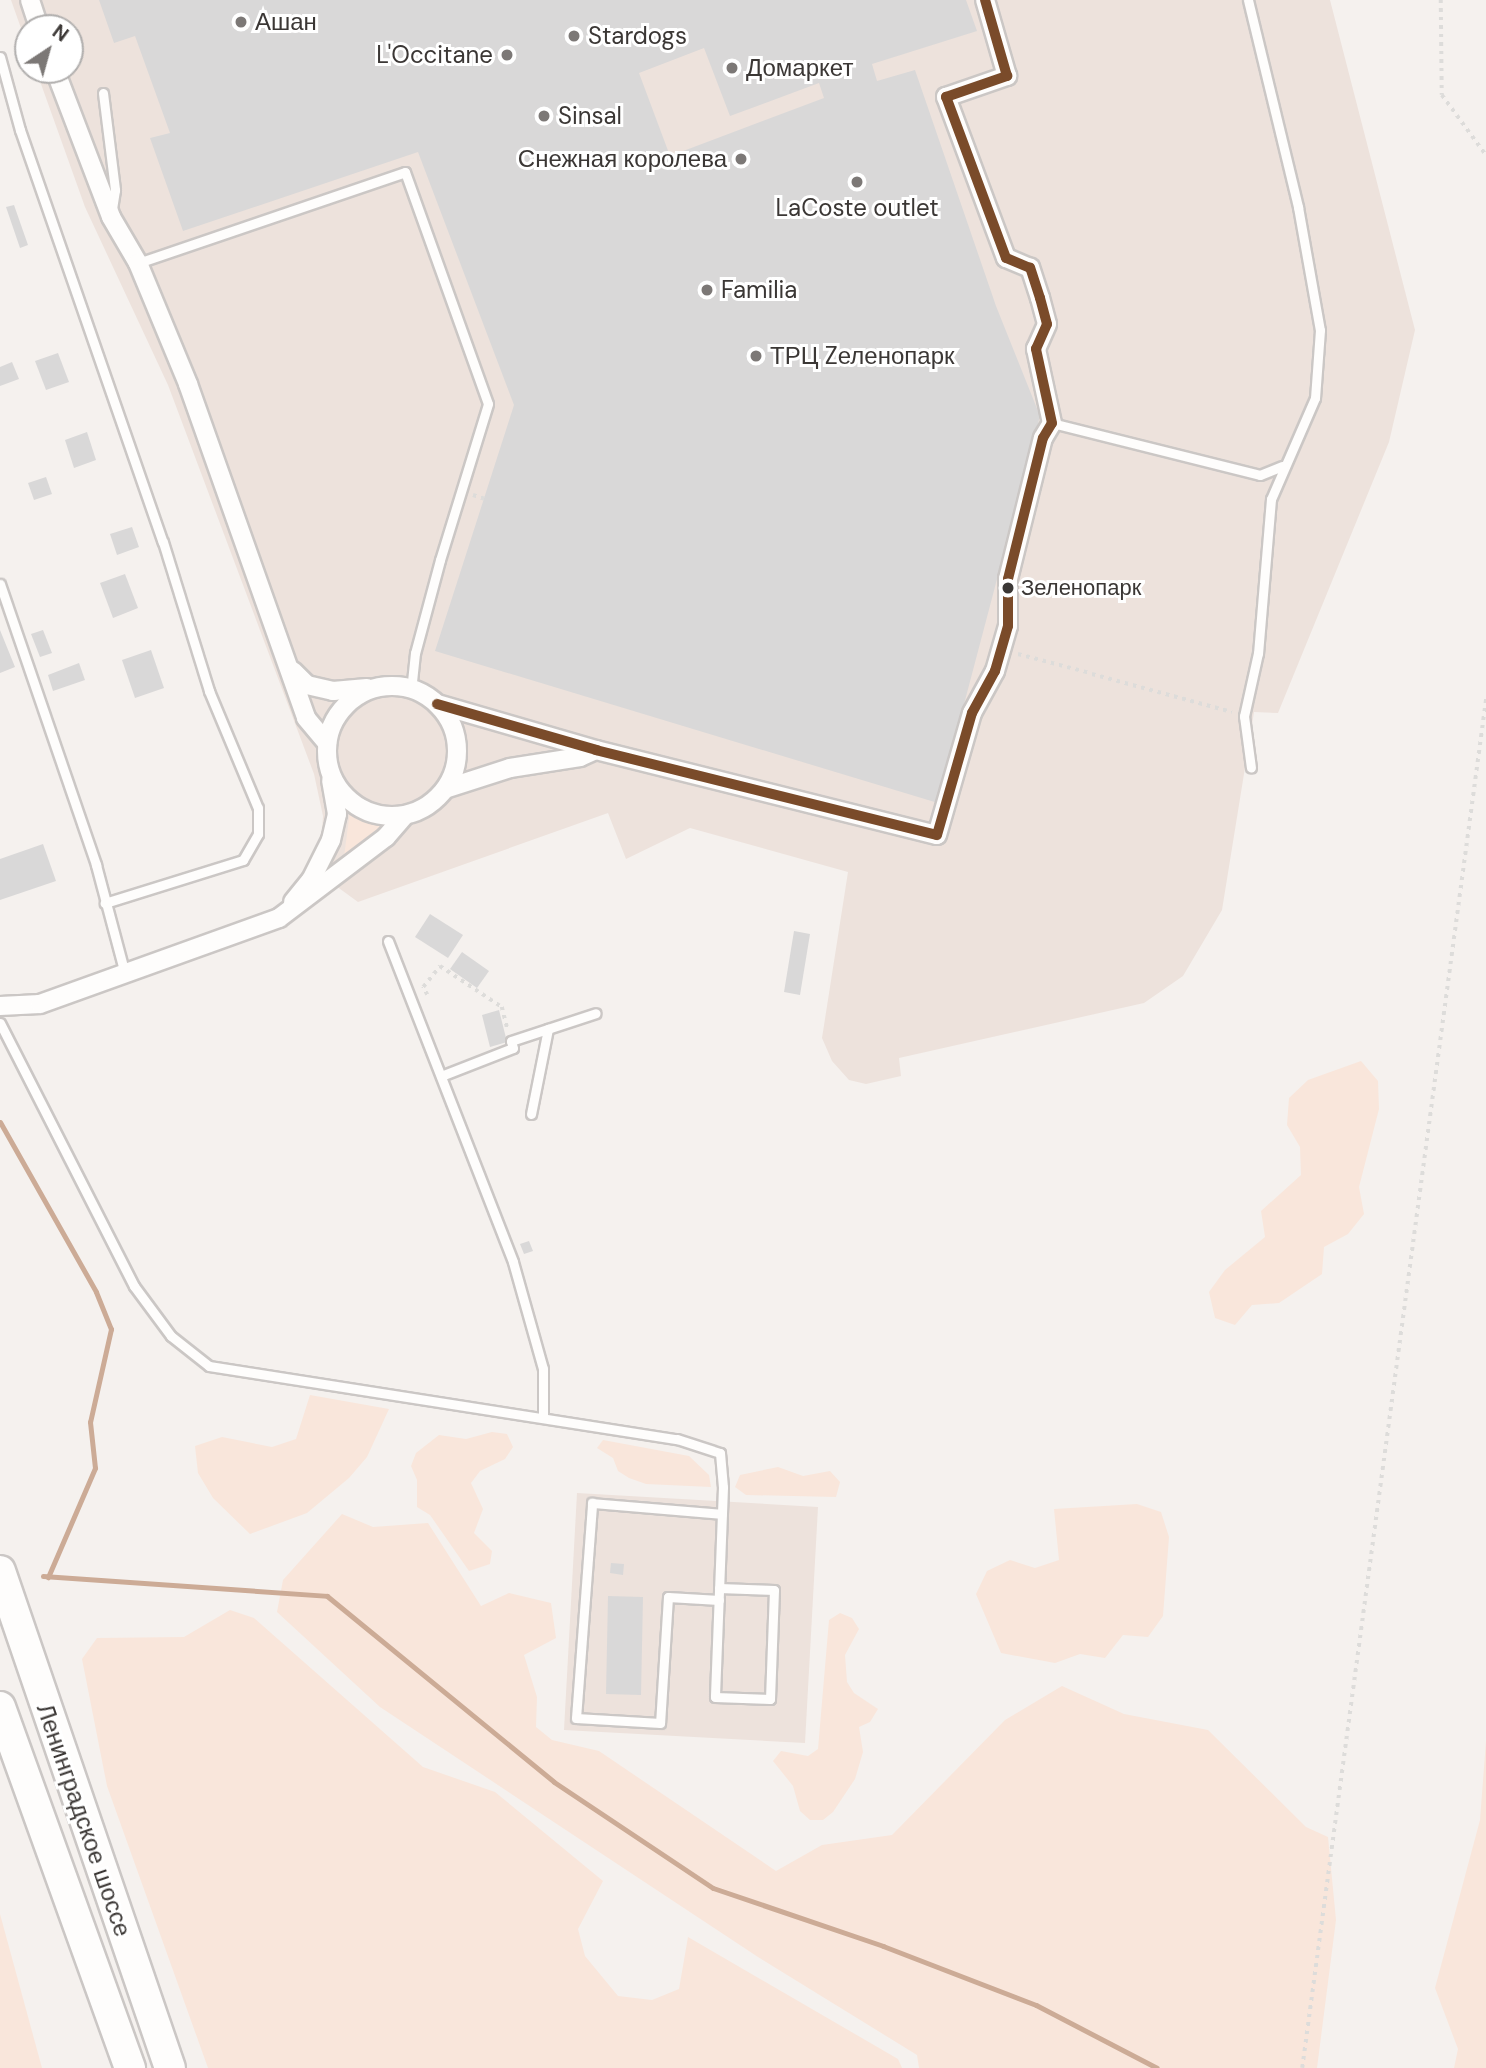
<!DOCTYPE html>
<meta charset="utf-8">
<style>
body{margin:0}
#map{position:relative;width:1486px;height:2068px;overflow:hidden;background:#f5f1ee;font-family:"DM Sans",sans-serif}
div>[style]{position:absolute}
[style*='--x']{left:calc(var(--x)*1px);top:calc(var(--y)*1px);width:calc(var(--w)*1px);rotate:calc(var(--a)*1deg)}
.built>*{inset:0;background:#ede2dc}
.green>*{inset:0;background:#f9e6db}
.stream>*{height:5px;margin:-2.5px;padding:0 2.5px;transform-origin:2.5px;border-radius:2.5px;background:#ccab96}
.building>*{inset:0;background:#d9d8d8}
.path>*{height:3.5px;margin-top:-1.75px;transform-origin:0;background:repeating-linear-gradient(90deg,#dddcda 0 3.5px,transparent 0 8.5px)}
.roads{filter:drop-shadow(2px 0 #cbc7c5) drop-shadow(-2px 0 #cbc7c5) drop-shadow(0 2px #cbc7c5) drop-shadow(0 -2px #cbc7c5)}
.lane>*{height:9px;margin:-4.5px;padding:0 4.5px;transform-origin:4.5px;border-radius:4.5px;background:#fefdfc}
.street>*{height:18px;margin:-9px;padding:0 9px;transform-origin:9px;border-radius:9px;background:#fefdfc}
.street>.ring{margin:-9px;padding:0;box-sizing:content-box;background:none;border:18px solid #fefdfc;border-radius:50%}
.highway>*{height:30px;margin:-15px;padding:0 15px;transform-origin:15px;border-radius:15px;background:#fefdfc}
.bus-1>*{height:10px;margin:-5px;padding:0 5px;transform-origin:5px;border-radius:5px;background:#7a4b2a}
.dots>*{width:19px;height:19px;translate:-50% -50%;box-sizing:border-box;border:4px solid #fff;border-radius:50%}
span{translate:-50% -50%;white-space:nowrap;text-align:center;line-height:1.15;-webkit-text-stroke:6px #fff;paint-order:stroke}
.bus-label{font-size:22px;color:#3b3735}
.left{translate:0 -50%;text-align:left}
.poi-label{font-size:24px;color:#3b3735}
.right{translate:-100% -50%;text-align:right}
.street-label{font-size:24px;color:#3b3735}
.north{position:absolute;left:14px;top:14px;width:70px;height:70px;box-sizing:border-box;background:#fff;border:2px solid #b1afae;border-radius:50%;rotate:36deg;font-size:19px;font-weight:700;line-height:28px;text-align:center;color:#3b3735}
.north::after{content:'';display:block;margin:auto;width:24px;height:32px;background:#7c7876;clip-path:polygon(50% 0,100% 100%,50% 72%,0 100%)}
</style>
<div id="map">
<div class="built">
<i style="clip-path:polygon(11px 0,1330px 0,1415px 330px,1389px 442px,1278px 713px,1254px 712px,1222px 910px,1183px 976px,1144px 1003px,899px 1058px,901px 1076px,866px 1084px,849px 1080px,832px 1061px,822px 1038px,848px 872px,690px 828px,626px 859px,608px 813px,358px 902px,310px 867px,321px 846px,323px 816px,314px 774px,168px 385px,85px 207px,36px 70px,70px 70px,70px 28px,28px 28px,28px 48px)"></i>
<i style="clip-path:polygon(577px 1493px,818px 1507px,805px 1743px,564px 1730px)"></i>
</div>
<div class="green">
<i style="clip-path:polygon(350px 811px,385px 825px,344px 857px)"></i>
<i style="clip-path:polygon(1361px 1061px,1378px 1081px,1379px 1109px,1359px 1187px,1364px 1214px,1348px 1234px,1324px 1247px,1322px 1274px,1279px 1303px,1252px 1305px,1235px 1325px,1215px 1318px,1209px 1292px,1225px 1270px,1265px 1237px,1261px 1211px,1301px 1175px,1300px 1147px,1287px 1125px,1289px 1098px,1308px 1080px)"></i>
<i style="clip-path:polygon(310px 1395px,389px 1409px,367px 1457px,349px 1478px,307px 1513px,250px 1534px,213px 1498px,198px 1473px,195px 1446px,222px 1437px,272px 1447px,296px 1439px)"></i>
<i style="clip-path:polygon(492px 1432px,507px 1434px,513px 1447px,505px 1459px,480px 1471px,471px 1483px,483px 1509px,474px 1533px,492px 1551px,490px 1564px,469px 1571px,430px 1515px,417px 1507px,417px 1480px,411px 1466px,416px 1453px,439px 1435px,466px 1439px)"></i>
<i style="clip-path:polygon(603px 1440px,689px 1456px,709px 1475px,711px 1487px,646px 1484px,629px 1478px,618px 1471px,613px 1458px,597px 1448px)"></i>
<i style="clip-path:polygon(778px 1467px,803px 1476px,830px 1471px,840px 1482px,836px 1497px,746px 1495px,735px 1487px,740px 1475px)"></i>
<i style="clip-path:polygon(1137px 1504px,1161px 1512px,1169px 1537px,1163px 1616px,1148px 1637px,1123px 1635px,1105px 1658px,1080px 1654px,1055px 1663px,1001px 1653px,976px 1594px,987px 1571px,1010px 1560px,1035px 1568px,1059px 1560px,1054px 1509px)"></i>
<i style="clip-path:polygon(342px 1514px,373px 1527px,428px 1523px,481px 1606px,509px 1593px,551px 1603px,556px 1638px,524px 1655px,537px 1697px,536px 1727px,552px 1740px,599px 1751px,776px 1871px,822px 1845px,892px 1835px,1005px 1720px,1062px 1686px,1124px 1714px,1208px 1730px,1306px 1827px,1328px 1837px,1336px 1920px,1317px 2068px,919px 2068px,917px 2055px,758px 1957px,380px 1707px,277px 1612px,283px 1580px)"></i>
<i style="clip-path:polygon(230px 1610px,254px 1618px,423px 1767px,495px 1792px,603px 1881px,578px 1929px,585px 1956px,618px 1996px,652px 2000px,679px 1989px,688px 1937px,898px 2059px,902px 2068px,208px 2068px,107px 1786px,82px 1659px,97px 1638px,184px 1637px)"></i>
<i style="clip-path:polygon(840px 1613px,852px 1618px,859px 1629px,845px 1655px,847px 1682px,854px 1693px,878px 1709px,870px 1722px,859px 1727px,863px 1752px,855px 1779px,833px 1812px,823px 1820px,810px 1820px,800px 1811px,793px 1786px,773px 1761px,781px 1751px,808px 1756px,818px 1749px,829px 1620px)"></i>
<i style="clip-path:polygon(1486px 1741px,1486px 2068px,1454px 2068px,1458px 2049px,1435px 1988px,1480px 1820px)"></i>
<i style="clip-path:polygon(0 1914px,42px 2068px,0 2068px)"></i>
</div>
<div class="stream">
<i style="--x:0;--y:1122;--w:195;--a:60.5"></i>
<i style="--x:96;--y:1292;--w:40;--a:68"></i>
<i style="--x:111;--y:1329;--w:95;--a:102.7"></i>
<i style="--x:90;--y:1422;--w:46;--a:83.8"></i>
<i style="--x:95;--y:1468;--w:119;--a:113.3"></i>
<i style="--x:43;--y:1576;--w:285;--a:4"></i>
<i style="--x:327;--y:1596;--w:293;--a:39.3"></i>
<i style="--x:554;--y:1782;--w:191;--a:33.7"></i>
<i style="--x:713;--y:1888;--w:180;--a:18.8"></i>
<i style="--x:883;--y:1946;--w:164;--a:21.1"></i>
<i style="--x:1036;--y:2005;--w:136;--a:27.5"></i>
</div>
<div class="building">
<i style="clip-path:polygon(evenodd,99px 0,966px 0,977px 31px,872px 64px,877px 81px,915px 70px,996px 306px,1040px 416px,938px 803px,435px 651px,514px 405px,418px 152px,183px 231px,150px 138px,170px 133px,135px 36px,114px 43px,99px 0,704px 48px,730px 116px,819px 83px,824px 98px,670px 156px,639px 73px,704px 48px)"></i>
<i style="clip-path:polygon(14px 205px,28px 245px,20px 248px,6px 207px)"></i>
<i style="clip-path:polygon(58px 353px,69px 382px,46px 390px,35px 361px)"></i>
<i style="clip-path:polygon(12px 362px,19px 379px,0 386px,0 367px)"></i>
<i style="clip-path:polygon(87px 432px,96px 460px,74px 468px,65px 440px)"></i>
<i style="clip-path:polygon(46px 477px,52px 494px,34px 500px,28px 483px)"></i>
<i style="clip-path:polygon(132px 527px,139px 547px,117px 555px,110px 534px)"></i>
<i style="clip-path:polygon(125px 574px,138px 608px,113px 618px,100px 583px)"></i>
<i style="clip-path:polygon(0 630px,15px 667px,0 673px)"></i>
<i style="clip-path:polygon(43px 630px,52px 653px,40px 657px,31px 634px)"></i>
<i style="clip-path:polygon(151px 650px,164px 688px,135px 698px,122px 660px)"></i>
<i style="clip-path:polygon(79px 663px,85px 680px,53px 691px,48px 675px)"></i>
<i style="clip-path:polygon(43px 844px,56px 881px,0 900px,0 859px)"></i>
<i style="clip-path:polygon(430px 914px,463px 935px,448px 958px,415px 937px)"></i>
<i style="clip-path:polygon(794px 931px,810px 934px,800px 995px,784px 992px)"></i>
<i style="clip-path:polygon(462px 952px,489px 971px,477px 988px,450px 969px)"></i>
<i style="clip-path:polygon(499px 1010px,507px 1042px,490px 1047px,482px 1015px)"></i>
<i style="clip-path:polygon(529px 1241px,533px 1251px,524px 1254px,520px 1244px)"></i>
<i style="clip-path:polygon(611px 1563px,624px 1564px,623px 1575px,610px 1573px)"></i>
<i style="clip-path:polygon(608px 1596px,643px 1597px,641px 1695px,606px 1694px)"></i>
</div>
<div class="path">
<i style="--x:1441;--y:0;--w:95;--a:89.4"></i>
<i style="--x:1442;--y:95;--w:74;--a:53.7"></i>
<i style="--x:473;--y:495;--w:13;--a:18"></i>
<i style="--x:1018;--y:654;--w:74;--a:14.8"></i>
<i style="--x:1092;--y:674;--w:145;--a:15.2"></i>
<i style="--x:427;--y:995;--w:9;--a:-117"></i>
<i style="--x:423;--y:987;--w:27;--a:-51"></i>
<i style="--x:440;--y:966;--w:74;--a:33.5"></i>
<i style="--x:502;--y:1007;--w:25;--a:76"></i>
<i style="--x:1302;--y:2068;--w:1382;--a:-82.35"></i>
</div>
<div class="roads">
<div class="lane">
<i style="--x:1248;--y:0;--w:213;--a:76.4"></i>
<i style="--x:1298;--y:207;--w:125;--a:79.9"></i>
<i style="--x:1320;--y:330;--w:68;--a:94.2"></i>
<i style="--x:1315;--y:398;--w:110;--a:113.5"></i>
<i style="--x:1271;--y:499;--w:155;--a:94.8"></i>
<i style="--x:1258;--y:653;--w:65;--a:102.5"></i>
<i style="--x:1244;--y:716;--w:52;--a:82.3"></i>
<i style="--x:0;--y:57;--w:76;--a:74.7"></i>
<i style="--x:20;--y:130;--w:436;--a:70.9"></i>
<i style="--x:163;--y:542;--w:156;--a:72.8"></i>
<i style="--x:209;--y:691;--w:127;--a:67.3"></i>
<i style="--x:258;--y:808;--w:26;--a:90"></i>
<i style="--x:258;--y:834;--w:30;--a:120"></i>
<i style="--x:243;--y:860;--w:145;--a:162.7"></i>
<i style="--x:103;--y:93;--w:98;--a:82.9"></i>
<i style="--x:115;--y:190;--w:18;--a:99"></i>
<i style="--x:138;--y:263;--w:282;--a:-18.8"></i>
<i style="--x:405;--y:172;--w:246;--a:70.3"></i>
<i style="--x:488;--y:404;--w:163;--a:107.1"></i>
<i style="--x:440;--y:560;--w:96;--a:105"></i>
<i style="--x:415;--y:653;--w:36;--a:96"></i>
<i style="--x:1052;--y:423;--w:214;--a:14"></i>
<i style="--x:1260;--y:475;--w:24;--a:-22"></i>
<i style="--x:0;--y:584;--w:297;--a:71.1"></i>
<i style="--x:96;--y:865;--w:109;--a:75.1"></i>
<i style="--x:388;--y:941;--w:344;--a:68.7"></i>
<i style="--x:513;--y:1262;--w:111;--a:74.3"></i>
<i style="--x:543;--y:1369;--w:47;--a:90"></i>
<i style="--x:0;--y:1023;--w:295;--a:63"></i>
<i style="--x:134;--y:1286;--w:62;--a:53.5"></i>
<i style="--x:171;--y:1336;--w:48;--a:38.3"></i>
<i style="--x:209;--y:1366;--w:474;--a:8.9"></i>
<i style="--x:677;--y:1439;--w:45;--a:18"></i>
<i style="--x:720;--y:1453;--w:34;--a:85"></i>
<i style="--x:723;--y:1487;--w:210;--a:92.2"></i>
<i style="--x:715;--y:1697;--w:55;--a:2.1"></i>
<i style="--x:770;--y:1699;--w:109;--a:-87.9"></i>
<i style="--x:774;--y:1590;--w:55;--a:-177.9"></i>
<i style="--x:441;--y:1076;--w:77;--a:-21.3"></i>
<i style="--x:513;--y:1048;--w:7;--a:-106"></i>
<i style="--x:511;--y:1041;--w:89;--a:-18.2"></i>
<i style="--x:531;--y:1114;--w:87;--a:-78.7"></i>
<i style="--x:719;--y:1600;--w:51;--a:-176.6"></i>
<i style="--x:668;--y:1597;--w:126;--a:93.6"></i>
<i style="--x:660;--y:1723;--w:84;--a:-176.6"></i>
<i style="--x:576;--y:1718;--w:216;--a:-85.7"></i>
<i style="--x:592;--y:1503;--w:130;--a:4.8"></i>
</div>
<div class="street">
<i style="--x:30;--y:0;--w:29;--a:72"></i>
<i style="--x:55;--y:70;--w:157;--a:69.1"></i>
<i style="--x:111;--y:217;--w:53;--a:59.6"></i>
<i style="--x:138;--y:263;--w:131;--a:67.5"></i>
<i style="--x:188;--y:384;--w:354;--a:70.5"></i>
<i style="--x:306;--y:718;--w:33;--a:50"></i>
<i style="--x:293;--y:671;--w:20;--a:45"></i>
<i style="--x:307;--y:685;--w:27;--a:13"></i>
<i style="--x:333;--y:691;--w:34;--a:-5"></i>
<i class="ring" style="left:327px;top:686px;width:112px;height:112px"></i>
<i style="--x:437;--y:704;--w:166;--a:16.1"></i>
<i style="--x:596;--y:750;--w:351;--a:14"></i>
<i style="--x:937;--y:835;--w:127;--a:-74"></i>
<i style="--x:972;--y:713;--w:48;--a:-61.3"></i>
<i style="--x:995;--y:671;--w:47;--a:-73.9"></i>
<i style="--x:1008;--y:626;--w:47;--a:-90"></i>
<i style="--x:1008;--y:579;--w:145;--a:-76.1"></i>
<i style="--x:1043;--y:438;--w:17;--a:-59"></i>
<i style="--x:1052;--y:423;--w:76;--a:-102.2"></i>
<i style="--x:1036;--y:349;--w:27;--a:-66"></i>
<i style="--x:1047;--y:324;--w:27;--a:-105"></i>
<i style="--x:1040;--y:298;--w:32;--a:-108"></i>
<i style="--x:1030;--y:268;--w:26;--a:-157"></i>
<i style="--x:1006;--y:258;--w:172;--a:-110.4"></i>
<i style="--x:946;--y:97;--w:65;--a:-19"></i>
<i style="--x:1007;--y:76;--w:79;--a:-106.1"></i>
<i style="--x:445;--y:789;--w:68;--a:-17.9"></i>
<i style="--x:510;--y:768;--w:71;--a:-8.9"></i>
<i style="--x:580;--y:757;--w:17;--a:-24"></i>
<i style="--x:293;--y:902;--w:28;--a:-51"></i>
<i style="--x:311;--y:880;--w:45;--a:-63.4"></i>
<i style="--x:331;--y:840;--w:27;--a:-77"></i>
<i style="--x:337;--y:814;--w:34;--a:-100"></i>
<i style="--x:0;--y:1006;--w:40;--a:-2.9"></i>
<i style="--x:40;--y:1004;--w:254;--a:-19.8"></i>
<i style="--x:279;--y:918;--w:134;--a:-37.1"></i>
<i style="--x:386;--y:837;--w:29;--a:-49"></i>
</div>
<div class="highway">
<i style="--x:0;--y:1571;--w:525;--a:71.12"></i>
<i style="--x:0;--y:1707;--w:384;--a:70.2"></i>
</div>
</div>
<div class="bus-1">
<i style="--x:437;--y:704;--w:166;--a:16.1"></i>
<i style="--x:596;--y:750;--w:351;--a:14"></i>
<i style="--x:937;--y:835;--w:127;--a:-74"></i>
<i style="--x:972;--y:713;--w:48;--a:-61.3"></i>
<i style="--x:995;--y:671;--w:47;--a:-73.9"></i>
<i style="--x:1008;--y:626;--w:47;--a:-90"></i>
<i style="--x:1008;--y:579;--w:145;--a:-76.1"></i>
<i style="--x:1043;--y:438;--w:17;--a:-59"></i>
<i style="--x:1052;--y:423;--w:76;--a:-102.2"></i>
<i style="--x:1036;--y:349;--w:27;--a:-66"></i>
<i style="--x:1047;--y:324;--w:27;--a:-105"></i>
<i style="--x:1040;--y:298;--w:32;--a:-108"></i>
<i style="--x:1030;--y:268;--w:26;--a:-157"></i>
<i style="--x:1006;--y:258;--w:172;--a:-110.4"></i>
<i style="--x:946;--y:97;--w:65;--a:-19"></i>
<i style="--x:1007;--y:76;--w:79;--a:-106.1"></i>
</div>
<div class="dots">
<i style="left:241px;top:22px;background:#7c7876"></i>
<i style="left:574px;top:36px;background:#7c7876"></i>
<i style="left:507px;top:55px;background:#7c7876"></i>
<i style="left:732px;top:68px;background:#7c7876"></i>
<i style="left:544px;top:116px;background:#7c7876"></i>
<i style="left:741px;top:159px;background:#7c7876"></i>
<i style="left:857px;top:182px;background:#7c7876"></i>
<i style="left:707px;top:290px;background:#7c7876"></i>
<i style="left:756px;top:356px;background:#7c7876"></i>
<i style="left:1008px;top:588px;background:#3b3735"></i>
</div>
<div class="bus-label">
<span class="left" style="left:1021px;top:588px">Зеленопарк</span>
</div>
<div class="poi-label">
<span class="left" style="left:255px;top:22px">Ашан</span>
<span class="left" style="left:588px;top:36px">Stardogs</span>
<span class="right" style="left:493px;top:55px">L'Occitane</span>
<span class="left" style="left:746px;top:68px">Домаркет</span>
<span class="left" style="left:558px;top:116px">Sinsal</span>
<span class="right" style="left:727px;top:159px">Снежная королева</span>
<span style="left:857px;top:208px">LaCoste outlet</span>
<span class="left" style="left:721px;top:290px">Familia</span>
<span class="left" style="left:770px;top:356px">ТРЦ Zеленопарк</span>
</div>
<div class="street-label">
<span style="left:84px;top:1820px;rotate:71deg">Ленинградское шоссе</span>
</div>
<div class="north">N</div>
</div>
